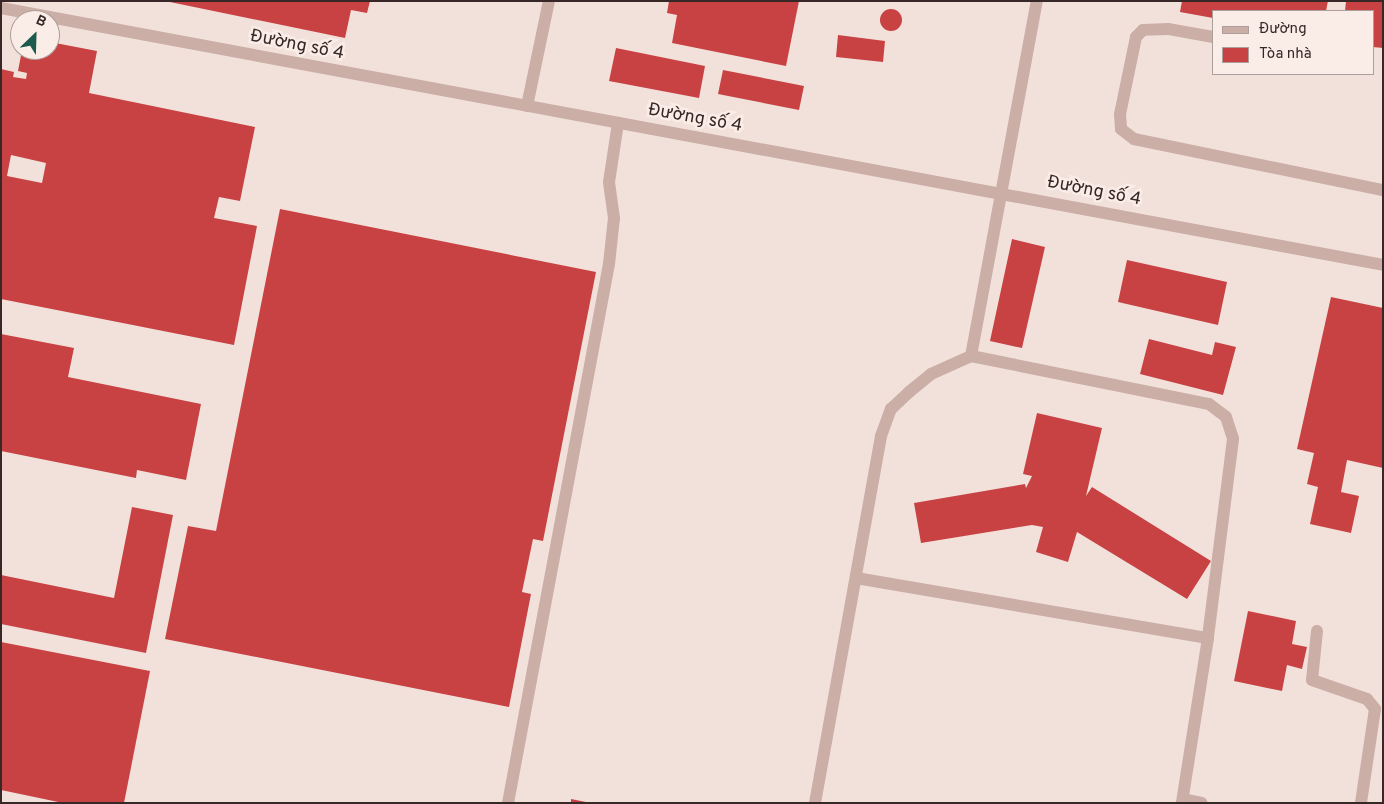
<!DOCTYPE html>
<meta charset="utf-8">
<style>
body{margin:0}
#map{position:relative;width:1384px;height:804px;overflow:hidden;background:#f2e1db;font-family:Overpass,sans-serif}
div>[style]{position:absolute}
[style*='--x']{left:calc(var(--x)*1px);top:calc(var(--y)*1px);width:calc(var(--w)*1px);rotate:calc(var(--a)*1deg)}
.building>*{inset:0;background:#c94243}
.round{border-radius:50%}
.service>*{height:12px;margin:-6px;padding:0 6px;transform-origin:6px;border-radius:6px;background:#cbaea6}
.minor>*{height:12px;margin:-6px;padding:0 6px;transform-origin:6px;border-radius:6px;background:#cbaea6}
span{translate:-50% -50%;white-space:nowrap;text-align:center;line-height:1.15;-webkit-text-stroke:5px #faede7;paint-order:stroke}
.street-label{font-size:18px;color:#372827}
.frame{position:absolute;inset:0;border:2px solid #372827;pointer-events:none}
.legend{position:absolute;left:1212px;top:10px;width:162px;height:65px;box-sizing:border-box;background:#faede7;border:1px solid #ac9e9a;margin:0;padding:6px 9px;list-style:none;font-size:15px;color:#372827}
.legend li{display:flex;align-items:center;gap:10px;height:25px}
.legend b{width:25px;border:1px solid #ac9e9a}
.north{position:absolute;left:10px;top:10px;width:50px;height:50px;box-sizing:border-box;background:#faede7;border:1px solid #ac9e9a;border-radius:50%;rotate:24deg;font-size:14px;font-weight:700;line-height:20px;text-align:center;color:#372827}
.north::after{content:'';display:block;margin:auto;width:18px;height:22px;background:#1c5a4e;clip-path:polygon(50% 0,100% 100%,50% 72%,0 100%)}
</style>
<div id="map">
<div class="building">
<i style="clip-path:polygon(165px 1px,370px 1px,367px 13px,351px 10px,345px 38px)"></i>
<i style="clip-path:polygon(669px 1px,799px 1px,786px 66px,672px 43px,677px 15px,667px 13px)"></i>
<i style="clip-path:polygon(1182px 1px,1328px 1px,1326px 11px,1213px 11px,1213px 18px,1180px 12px)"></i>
<i style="clip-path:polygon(1346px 1px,1383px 1px,1383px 48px,1373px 47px,1373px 11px,1345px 11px)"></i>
<i class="round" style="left:880px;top:9px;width:22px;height:22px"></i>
<i style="clip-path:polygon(838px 35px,885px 41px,883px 62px,836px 57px)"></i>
<i style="clip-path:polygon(evenodd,50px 42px,97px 51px,89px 93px,255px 127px,240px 201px,219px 197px,214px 218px,257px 226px,234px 345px,1px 299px,1px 69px,14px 72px,13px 77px,26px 79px,27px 73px,18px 71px,22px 50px,50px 50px,50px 42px,11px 155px,46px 163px,42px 183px,7px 176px,11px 155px)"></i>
<i style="clip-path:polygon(616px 48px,705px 66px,699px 98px,609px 81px)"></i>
<i style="clip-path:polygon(723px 70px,804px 86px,799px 110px,718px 94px)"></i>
<i style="clip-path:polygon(280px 209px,596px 272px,543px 541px,533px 539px,522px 592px,531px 594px,509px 707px,165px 639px,188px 526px,216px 531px)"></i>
<i style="clip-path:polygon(1012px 239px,1045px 247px,1022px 348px,990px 341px)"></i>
<i style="clip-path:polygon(1127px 260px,1227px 282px,1218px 325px,1118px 302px)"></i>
<i style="clip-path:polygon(1331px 297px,1383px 308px,1383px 468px,1347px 460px,1341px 492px,1359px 496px,1351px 533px,1310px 524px,1318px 487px,1307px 484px,1314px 453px,1297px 449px)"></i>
<i style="clip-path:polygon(1px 334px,74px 348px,68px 377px,201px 404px,186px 480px,137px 470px,136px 478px,1px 451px)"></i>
<i style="clip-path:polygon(1149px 339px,1212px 355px,1215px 342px,1236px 347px,1223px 395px,1140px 374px)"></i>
<i style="clip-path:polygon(1037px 413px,1102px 428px,1086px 496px,1092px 487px,1211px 561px,1187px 599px,1077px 532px,1068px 562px,1036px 552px,1043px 527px,1032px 525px,921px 543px,914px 503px,1025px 484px,1026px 488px,1032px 476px,1023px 474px)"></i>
<i style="clip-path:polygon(132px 507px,173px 515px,146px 653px,1px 624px,1px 575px,114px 598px)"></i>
<i style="clip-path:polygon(1248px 611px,1296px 621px,1292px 644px,1307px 647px,1302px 669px,1287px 665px,1282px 691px,1234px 681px)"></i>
<i style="clip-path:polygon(1px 642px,150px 671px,124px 803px,63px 803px,1px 790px)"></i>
<i style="clip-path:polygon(571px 799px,586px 802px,586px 803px,571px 803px)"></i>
</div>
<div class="service">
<i style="--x:1213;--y:37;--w:46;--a:-169.9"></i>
<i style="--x:1168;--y:29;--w:25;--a:178"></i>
<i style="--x:1143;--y:30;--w:10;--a:135"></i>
<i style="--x:1136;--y:37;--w:79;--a:101.7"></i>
<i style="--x:1120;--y:114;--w:15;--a:86"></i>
<i style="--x:1121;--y:129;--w:16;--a:38"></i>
<i style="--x:1134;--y:139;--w:254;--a:11.6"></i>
<i style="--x:527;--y:106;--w:107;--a:-78.2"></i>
<i style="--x:856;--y:578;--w:357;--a:9.7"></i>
<i style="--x:1317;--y:631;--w:49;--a:95.8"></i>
<i style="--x:1312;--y:680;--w:58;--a:19.1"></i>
<i style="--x:1367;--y:699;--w:13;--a:51"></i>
<i style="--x:1375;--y:709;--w:95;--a:98.5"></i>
<i style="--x:508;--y:803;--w:548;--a:-79.39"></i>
<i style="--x:609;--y:264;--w:46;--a:-83.8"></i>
<i style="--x:614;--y:218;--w:36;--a:-98"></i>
<i style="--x:609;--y:182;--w:60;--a:-81.3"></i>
</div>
<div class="minor">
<i style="--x:1;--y:8;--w:1406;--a:10.53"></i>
<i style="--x:971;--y:356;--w:361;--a:-79.5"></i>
<i style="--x:1183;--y:799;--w:19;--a:12"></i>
<i style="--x:815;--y:803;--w:373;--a:-79.8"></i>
<i style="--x:881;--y:436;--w:29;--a:-70"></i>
<i style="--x:891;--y:409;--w:25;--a:-43"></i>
<i style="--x:909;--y:392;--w:28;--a:-39"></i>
<i style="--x:931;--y:374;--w:44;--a:-24.2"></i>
<i style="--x:971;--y:356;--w:243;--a:11.4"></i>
<i style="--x:1209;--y:404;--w:21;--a:37"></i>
<i style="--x:1226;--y:417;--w:23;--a:72"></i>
<i style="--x:1233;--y:439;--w:201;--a:97.2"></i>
<i style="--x:1208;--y:638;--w:167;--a:99"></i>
</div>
<div class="street-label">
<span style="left:297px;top:46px;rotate:11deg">Đường số 4</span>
<span style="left:695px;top:119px;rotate:10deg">Đường số 4</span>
<span style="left:1094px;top:192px;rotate:11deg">Đường số 4</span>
</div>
<div class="frame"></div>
<ul class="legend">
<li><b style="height:6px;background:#cbaea6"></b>Đường</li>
<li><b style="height:14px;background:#c94243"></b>Tòa nhà</li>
</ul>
<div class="north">B</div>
</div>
